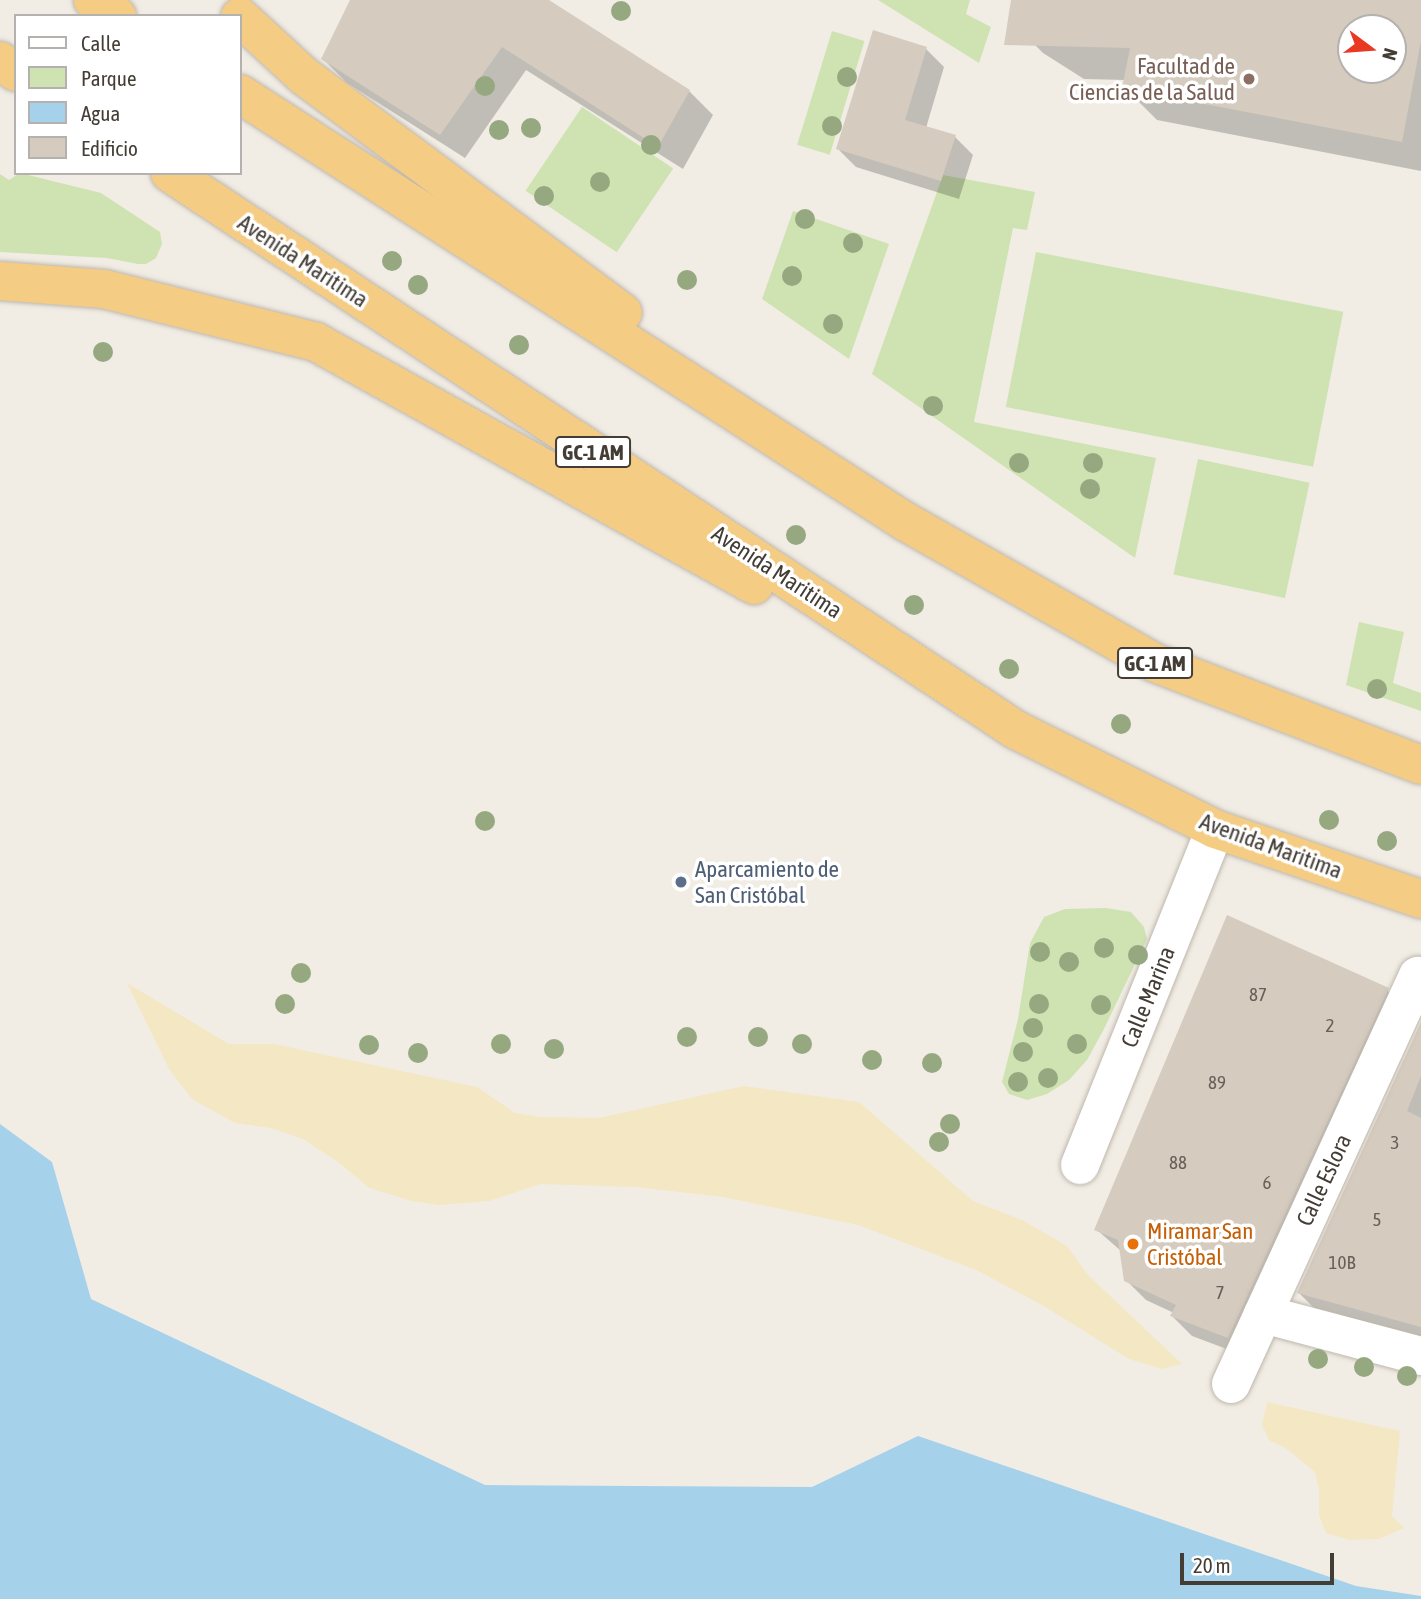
<!DOCTYPE html>
<meta charset="utf-8">
<style>
body{margin:0}
#map{position:relative;width:1421px;height:1599px;overflow:hidden;background:#f1ede5;font-family:"Asap Condensed",sans-serif}
div>[style]{position:absolute}
.green>*{inset:0;background:#cee3b1;transform-origin:0 0}
.sand>*{inset:0;background:#f4e7c3}
.water>*{inset:0;background:#a5d1ea}
.shadow>*{inset:0;background:#0003}
.building>*{inset:0;background:#d5cbbf}
.roads{filter:drop-shadow(0 0 2px #bfb7ac) drop-shadow(0 0 2px #bfb7ac)}
.minor>*{height:38px;margin:-19px;padding:0 19px;transform-origin:19px;border-radius:19px;background:#fff}
.trunk>*{height:38px;margin:-19px;padding:0 19px;transform-origin:19px;border-radius:19px;background:#f5cc84}
.trees>*{width:20px;height:20px;margin:-10px;border-radius:50%;background:#95a880}
.dots>*{width:19px;height:19px;translate:-50% -50%;box-sizing:border-box;border:4px solid #fff;border-radius:50%}
span{translate:-50% -50%;white-space:nowrap;text-align:center;line-height:1.15;-webkit-text-stroke:7px #fff;paint-order:stroke}
.number-label{font-size:19px;color:#686058}
.number-label span{-webkit-text-stroke-width:0}
.shield-label span{padding:2px 5px;background:#fff;border:2px solid;border-radius:5px;-webkit-text-stroke-width:0}
.shield-label{font-size:21px;color:#433d35;font-weight:700}
.education-label{font-size:23px;color:#785e54}
.right{translate:-100% -50%;text-align:right}
.street-label{font-size:23px;color:#433d35}
.service-label{font-size:23px;color:#4e5e75}
.left{translate:0 -50%;text-align:left}
.food-label{font-size:23px;color:#c56008}
.legend{position:absolute;left:14px;top:14px;width:228px;height:161px;box-sizing:border-box;background:#fff;border:2px solid #b4b1ae;margin:0;padding:9px 12px;list-style:none;font-size:21px;color:#433d35}
.legend li{display:flex;align-items:center;gap:14px;height:35px}
.legend b{width:35px;border:2px solid #b4b1ae}
.north{position:absolute;left:1337px;top:14px;width:70px;height:70px;box-sizing:border-box;background:#fff;border:2px solid #b4b1ae;border-radius:50%;rotate:106deg;font-size:19px;font-weight:700;line-height:28px;text-align:center;color:#433d35}
.north::after{content:'';display:block;margin:auto;width:24px;height:32px;background:#ea3923;clip-path:polygon(50% 0,100% 100%,50% 72%,0 100%)}
.scale{position:absolute;left:1180px;top:1553px;width:154px;height:32px;box-sizing:border-box;border:4px solid #433d35;border-top:0;padding-left:9px;font-size:21px;line-height:24px;white-space:nowrap;color:#433d35;-webkit-text-stroke:5px #fff;paint-order:stroke}
</style>
<div id="map">
<div class="green">
<div style="clip-path:polygon(878px 0,970px 0,966px 14px,991px 27px,979px 63px)"></div>
<div style="left:832px;top:31px;width:34px;height:119px;rotate:17deg"></div>
<div style="left:582px;top:107px;width:110px;height:101px;rotate:34deg"></div>
<div style="clip-path:polygon(20px 173px,101px 193px,160px 232px,162px 244px,156px 258px,146px 264px,138px 264px,107px 258px,0 252px,0 174px,9px 180px)"></div>
<div style="clip-path:polygon(943px 175px,1035px 192px,1027px 230px,1013px 228px,974px 422px,1156px 458px,1135px 558px,872px 374px)"></div>
<div style="clip-path:polygon(793px 211px,889px 244px,849px 359px,762px 299px)"></div>
<div style="left:1036px;top:252px;width:313px;height:158px;rotate:11deg"></div>
<div style="left:1198px;top:459px;width:114px;height:118px;rotate:12deg"></div>
<div style="clip-path:polygon(1359px 622px,1404px 632px,1393px 683px,1421px 693px,1421px 711px,1346px 685px)"></div>
<div style="clip-path:polygon(1106px 908px,1131px 912px,1144px 927px,1147px 939px,1104px 1029px,1087px 1060px,1069px 1080px,1047px 1094px,1027px 1100px,1009px 1094px,1002px 1082px,1018px 1019px,1030px 943px,1044px 917px,1065px 909px)"></div>
</div>
<div class="sand">
<div style="clip-path:polygon(127px 983px,229px 1044px,274px 1044px,477px 1087px,515px 1113px,540px 1117px,599px 1118px,744px 1086px,859px 1102px,973px 1201px,1022px 1220px,1067px 1246px,1088px 1275px,1182px 1364px,1162px 1369px,1129px 1359px,1042px 1305px,976px 1270px,858px 1225px,723px 1197px,636px 1187px,540px 1184px,489px 1201px,439px 1205px,412px 1201px,369px 1188px,341px 1164px,303px 1139px,271px 1128px,235px 1123px,192px 1099px,169px 1069px)"></div>
<div style="clip-path:polygon(1267px 1402px,1400px 1431px,1392px 1516px,1404px 1528px,1379px 1539px,1350px 1540px,1326px 1533px,1319px 1515px,1319px 1490px,1315px 1472px,1287px 1449px,1269px 1440px,1262px 1425px)"></div>
</div>
<div class="water">
<div style="clip-path:polygon(0 1124px,52px 1162px,91px 1299px,485px 1485px,812px 1487px,918px 1436px,1356px 1586px,1421px 1596px,1421px 1599px,0 1599px)"></div>
</div>
<div class="shadow">
<div style="clip-path:polygon(352px 0,546px 0,689px 91px,713px 115px,683px 169px,526px 70px,465px 158px,347px 83px,323px 59px)"></div>
<div style="clip-path:polygon(evenodd,1013px 0,1421px 0,1421px 171px,1157px 120px,1124px 87px,1125px 80px,1084px 79px,1043px 53px,1010px 20px,1013px 0,1351px 28px,1393px 28px,1393px 70px,1351px 70px,1351px 28px)"></div>
<div style="clip-path:polygon(926px 49px,944px 67px,926px 128px,955px 137px,973px 155px,959px 199px,856px 167px,838px 149px)"></div>
<div style="clip-path:polygon(1384px 987px,1404px 1008px,1248px 1357px,1192px 1336px,1172px 1316px,1174px 1313px,1146px 1300px,1126px 1280px,1121px 1251px,1096px 1229px)"></div>
<div style="clip-path:polygon(1421px 1026px,1421px 1339px,1317px 1311px,1299px 1293px)"></div>
</div>
<div class="building">
<div style="clip-path:polygon(350px 0,549px 0,690px 90px,658px 147px,502px 47px,440px 135px,321px 59px)"></div>
<div style="clip-path:polygon(evenodd,1011px 0,1421px 0,1421px 41px,1402px 142px,1122px 88px,1130px 48px,1004px 45px,1011px 0,1351px 28px,1393px 28px,1393px 70px,1351px 70px,1351px 28px)"></div>
<div style="clip-path:polygon(873px 30px,927px 47px,905px 120px,956px 135px,941px 181px,836px 149px)"></div>
<div style="clip-path:polygon(1227px 915px,1389px 988px,1228px 1338px,1170px 1316px,1176px 1305px,1124px 1281px,1118px 1240px,1094px 1230px)"></div>
<div style="clip-path:polygon(1421px 1022px,1421px 1076px,1407px 1111px,1421px 1118px,1421px 1327px,1297px 1293px)"></div>
</div>
<div class="roads">
<div class="minor">
<div style="left:1080px;top:1165px;width:362px;rotate:-68.1deg"></div>
<div style="left:1263px;top:1314px;width:163px;rotate:14.9deg"></div>
<div style="left:1231px;top:1384px;width:449px;rotate:-65.4deg"></div>
</div>
<div class="trunk">
<div style="left:93px;top:0;width:29px;rotate:34deg"></div>
<div style="left:240px;top:17px;width:87px;rotate:42.7deg"></div>
<div style="left:304px;top:76px;width:397px;rotate:36.6deg"></div>
<div style="left:0;top:61px;width:19px;rotate:35deg"></div>
<div style="left:240px;top:94px;width:792px;rotate:32.73deg"></div>
<div style="left:906px;top:522px;width:284px;rotate:29.5deg"></div>
<div style="left:1153px;top:662px;width:287px;rotate:21deg"></div>
<div style="left:170px;top:173px;width:1013px;rotate:33.36deg"></div>
<div style="left:1016px;top:730px;width:222px;rotate:26.4deg"></div>
<div style="left:1215px;top:829px;width:218px;rotate:18.8deg"></div>
<div style="left:0;top:281px;width:104px;rotate:4.4deg"></div>
<div style="left:104px;top:289px;width:219px;rotate:14deg"></div>
<div style="left:316px;top:342px;width:501px;rotate:29.02deg"></div>
</div>
</div>
<div class="trees">
<div style="left:621px;top:11px"></div>
<div style="left:847px;top:77px"></div>
<div style="left:485px;top:86px"></div>
<div style="left:832px;top:126px"></div>
<div style="left:531px;top:128px"></div>
<div style="left:499px;top:130px"></div>
<div style="left:651px;top:145px"></div>
<div style="left:600px;top:182px"></div>
<div style="left:544px;top:196px"></div>
<div style="left:805px;top:219px"></div>
<div style="left:853px;top:243px"></div>
<div style="left:392px;top:261px"></div>
<div style="left:792px;top:276px"></div>
<div style="left:687px;top:280px"></div>
<div style="left:418px;top:285px"></div>
<div style="left:833px;top:324px"></div>
<div style="left:519px;top:345px"></div>
<div style="left:103px;top:352px"></div>
<div style="left:933px;top:406px"></div>
<div style="left:1019px;top:463px"></div>
<div style="left:1093px;top:463px"></div>
<div style="left:1090px;top:489px"></div>
<div style="left:796px;top:535px"></div>
<div style="left:914px;top:605px"></div>
<div style="left:1009px;top:669px"></div>
<div style="left:1377px;top:689px"></div>
<div style="left:1121px;top:724px"></div>
<div style="left:1329px;top:820px"></div>
<div style="left:485px;top:821px"></div>
<div style="left:1387px;top:841px"></div>
<div style="left:1104px;top:948px"></div>
<div style="left:1040px;top:952px"></div>
<div style="left:1138px;top:955px"></div>
<div style="left:1069px;top:962px"></div>
<div style="left:301px;top:973px"></div>
<div style="left:285px;top:1004px"></div>
<div style="left:1039px;top:1004px"></div>
<div style="left:1101px;top:1005px"></div>
<div style="left:1033px;top:1028px"></div>
<div style="left:687px;top:1037px"></div>
<div style="left:758px;top:1037px"></div>
<div style="left:501px;top:1044px"></div>
<div style="left:802px;top:1044px"></div>
<div style="left:1077px;top:1044px"></div>
<div style="left:369px;top:1045px"></div>
<div style="left:554px;top:1049px"></div>
<div style="left:1023px;top:1052px"></div>
<div style="left:418px;top:1053px"></div>
<div style="left:872px;top:1060px"></div>
<div style="left:932px;top:1063px"></div>
<div style="left:1048px;top:1078px"></div>
<div style="left:1018px;top:1082px"></div>
<div style="left:950px;top:1124px"></div>
<div style="left:939px;top:1142px"></div>
<div style="left:1318px;top:1359px"></div>
<div style="left:1364px;top:1367px"></div>
<div style="left:1407px;top:1376px"></div>
</div>
<div class="dots">
<div style="left:1249px;top:79px;background:#8d6e63"></div>
<div style="left:681px;top:882px;background:#5c6f8a"></div>
<div style="left:1133px;top:1244px;background:#e8710a"></div>
</div>
<div class="number-label">
<span style="left:1258px;top:995px">87</span>
<span style="left:1330px;top:1026px">2</span>
<span style="left:1217px;top:1083px">89</span>
<span style="left:1395px;top:1143px">3</span>
<span style="left:1178px;top:1163px">88</span>
<span style="left:1267px;top:1183px">6</span>
<span style="left:1377px;top:1220px">5</span>
<span style="left:1342px;top:1263px">10B</span>
<span style="left:1220px;top:1293px">7</span>
</div>
<div class="shield-label">
<span style="left:593px;top:452px">GC-1 AM</span>
<span style="left:1155px;top:663px">GC-1 AM</span>
</div>
<div class="education-label">
<span class="right" style="left:1235px;top:79px">Facultad de<br>Ciencias de la Salud</span>
</div>
<div class="street-label">
<span style="left:303px;top:261px;rotate:33deg">Avenida Maritima</span>
<span style="left:777px;top:572px;rotate:33deg">Avenida Maritima</span>
<span style="left:1271px;top:846px;rotate:20deg">Avenida Maritima</span>
<span style="left:1148px;top:997px;rotate:-68deg">Calle Marina</span>
<span style="left:1324px;top:1180px;rotate:-65deg">Calle Eslora</span>
</div>
<div class="service-label">
<span class="left" style="left:695px;top:882px">Aparcamiento de<br>San Cristóbal</span>
</div>
<div class="food-label">
<span class="left" style="left:1147px;top:1244px">Miramar San<br>Cristóbal</span>
</div>
<ul class="legend">
<li><b style="height:9px;background:#fff"></b>Calle</li>
<li><b style="height:19px;background:#cee3b1"></b>Parque</li>
<li><b style="height:19px;background:#a5d1ea"></b>Agua</li>
<li><b style="height:19px;background:#d5cbbf"></b>Edificio</li>
</ul>
<div class="north">N</div>
<div class="scale">20 m</div>
</div>
